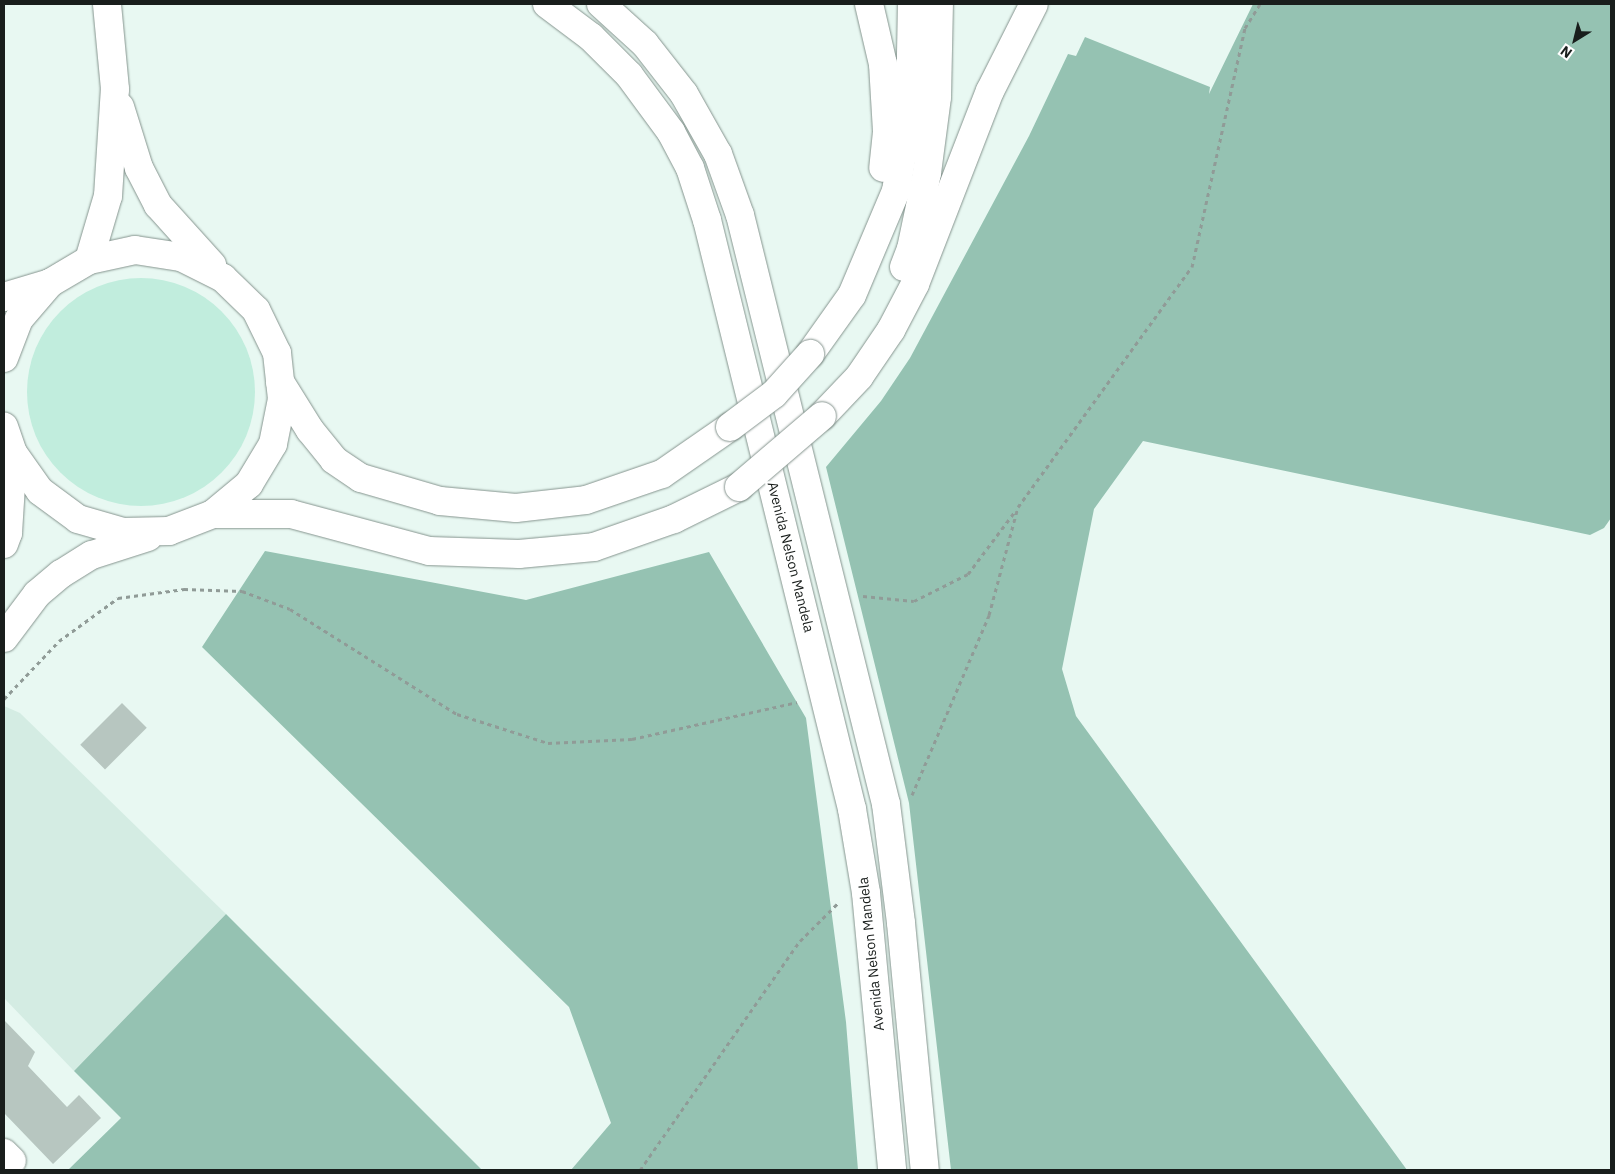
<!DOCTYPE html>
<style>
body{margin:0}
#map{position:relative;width:1615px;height:1174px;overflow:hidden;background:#e8f8f2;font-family:"IBM Plex Sans",sans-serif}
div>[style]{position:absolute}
.built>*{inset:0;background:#d4ece3}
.green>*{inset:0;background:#c1eddd}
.round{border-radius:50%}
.forest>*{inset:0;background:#95c2b2}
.building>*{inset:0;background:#b7c6c0;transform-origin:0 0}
.path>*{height:3px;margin-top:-1.5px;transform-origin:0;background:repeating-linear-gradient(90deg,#909b97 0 4px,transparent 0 8px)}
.roads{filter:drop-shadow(0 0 1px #85948e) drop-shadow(0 0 1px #85948e)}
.minor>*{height:28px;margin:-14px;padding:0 14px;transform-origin:14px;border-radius:14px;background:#fff}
.major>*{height:28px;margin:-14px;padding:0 14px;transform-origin:14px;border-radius:14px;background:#fff}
.highway>*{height:28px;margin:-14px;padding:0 14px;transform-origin:14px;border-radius:14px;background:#fff}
.bridges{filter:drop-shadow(0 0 1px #85948e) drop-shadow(0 0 1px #85948e)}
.highway-bridge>*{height:28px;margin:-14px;padding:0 14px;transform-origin:14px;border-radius:14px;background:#fff}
span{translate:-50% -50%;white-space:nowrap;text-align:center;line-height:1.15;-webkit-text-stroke:4.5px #fff;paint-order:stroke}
.street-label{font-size:14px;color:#191e1c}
.frame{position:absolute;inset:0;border:5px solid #191e1c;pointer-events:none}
.north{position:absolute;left:1550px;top:15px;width:50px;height:50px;-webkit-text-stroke:4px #fff;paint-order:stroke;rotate:216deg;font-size:14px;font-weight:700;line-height:20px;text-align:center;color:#191e1c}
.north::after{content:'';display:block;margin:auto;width:18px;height:22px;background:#191e1c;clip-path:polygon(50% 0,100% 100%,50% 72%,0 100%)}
</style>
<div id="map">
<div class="built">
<div style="clip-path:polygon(4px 706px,20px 713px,226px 914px,74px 1071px,4px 998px)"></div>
</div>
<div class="green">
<div class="round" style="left:27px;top:278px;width:228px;height:228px"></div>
</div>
<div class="forest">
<div style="clip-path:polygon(1253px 4px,1611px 4px,1611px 518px,1604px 528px,1590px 535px,1143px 441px,1094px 509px,1062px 669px,1076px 716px,1407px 1170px,951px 1170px,909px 803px,826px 467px,881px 401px,910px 358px,1029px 136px,1068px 54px,1076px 56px,1085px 37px,1210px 87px,1209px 94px)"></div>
<div style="clip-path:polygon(265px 551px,526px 600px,709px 552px,806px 718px,846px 1022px,858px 1170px,571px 1170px,611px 1123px,569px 1007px,202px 647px)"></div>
<div style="clip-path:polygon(226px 914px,482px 1170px,68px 1170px,121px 1118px,74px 1071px)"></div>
</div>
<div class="building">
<div style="left:122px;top:703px;width:35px;height:59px;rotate:45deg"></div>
<div style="clip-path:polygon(4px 1020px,35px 1052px,28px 1066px,67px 1107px,79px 1095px,101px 1118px,53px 1164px,4px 1113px)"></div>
</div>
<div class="path">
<div style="left:863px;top:596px;width:51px;rotate:5.6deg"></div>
<div style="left:914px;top:601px;width:60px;rotate:-26.6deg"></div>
<div style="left:968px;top:574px;width:80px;rotate:-53.1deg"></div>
<div style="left:4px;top:699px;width:80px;rotate:-46.5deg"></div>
<div style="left:59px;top:641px;width:73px;rotate:-36.1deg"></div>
<div style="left:118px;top:598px;width:67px;rotate:-7.8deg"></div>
<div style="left:184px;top:589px;width:58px;rotate:2deg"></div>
<div style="left:242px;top:591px;width:51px;rotate:20.6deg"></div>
<div style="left:290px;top:609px;width:197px;rotate:32.2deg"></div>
<div style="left:457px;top:714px;width:96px;rotate:17.7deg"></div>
<div style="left:548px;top:743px;width:84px;rotate:-2.7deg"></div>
<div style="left:632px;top:739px;width:169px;rotate:-12.6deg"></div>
<div style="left:912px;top:795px;width:196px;rotate:-66.8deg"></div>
<div style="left:989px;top:615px;width:112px;rotate:-75deg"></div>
<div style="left:1018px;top:507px;width:296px;rotate:-54.1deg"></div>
<div style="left:1192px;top:267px;width:245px;rotate:-77.5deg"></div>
<div style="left:1245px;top:28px;width:28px;rotate:-58deg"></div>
<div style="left:640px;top:1170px;width:279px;rotate:-55.1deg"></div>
<div style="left:800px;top:941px;width:55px;rotate:-45deg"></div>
</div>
<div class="roads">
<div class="minor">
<div style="left:4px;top:1153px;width:11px;rotate:45deg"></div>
</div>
<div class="major">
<div style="left:547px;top:4px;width:55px;rotate:36.9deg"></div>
<div style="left:591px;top:37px;width:54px;rotate:45deg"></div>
<div style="left:629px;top:75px;width:71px;rotate:53.6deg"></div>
<div style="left:671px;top:132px;width:41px;rotate:62.2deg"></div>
<div style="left:690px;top:168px;width:55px;rotate:71.9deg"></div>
<div style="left:707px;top:220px;width:607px;rotate:76.17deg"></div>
<div style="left:852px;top:809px;width:85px;rotate:80.5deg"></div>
<div style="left:866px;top:893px;width:278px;rotate:84.6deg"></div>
<div style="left:601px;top:4px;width:59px;rotate:42.3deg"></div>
<div style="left:645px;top:44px;width:63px;rotate:52deg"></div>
<div style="left:684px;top:94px;width:69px;rotate:60.5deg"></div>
<div style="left:718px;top:154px;width:65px;rotate:70.2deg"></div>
<div style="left:740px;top:215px;width:607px;rotate:76.08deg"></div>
<div style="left:886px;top:804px;width:120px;rotate:82.8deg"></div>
<div style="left:901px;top:923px;width:248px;rotate:84.5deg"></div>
<div style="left:120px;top:107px;width:64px;rotate:72.7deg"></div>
<div style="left:139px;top:168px;width:42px;rotate:62.8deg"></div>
<div style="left:158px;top:205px;width:81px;rotate:48deg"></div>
<div style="left:89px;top:260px;width:67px;rotate:-73.5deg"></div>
<div style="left:108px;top:196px;width:107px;rotate:-86.3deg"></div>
<div style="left:115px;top:89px;width:85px;rotate:-95.4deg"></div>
<div style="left:4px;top:297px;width:48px;rotate:-16.9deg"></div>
<div style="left:4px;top:358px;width:42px;rotate:-69deg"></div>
<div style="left:19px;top:319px;width:48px;rotate:-49.3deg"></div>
<div style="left:50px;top:283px;width:45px;rotate:-30.5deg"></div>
<div style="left:89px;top:260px;width:47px;rotate:-12.3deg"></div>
<div style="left:135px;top:250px;width:47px;rotate:8.7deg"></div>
<div style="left:181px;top:257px;width:47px;rotate:26.6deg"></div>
<div style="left:223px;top:278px;width:46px;rotate:44.1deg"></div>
<div style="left:256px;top:310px;width:48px;rotate:64deg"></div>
<div style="left:277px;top:353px;width:46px;rotate:83.8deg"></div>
<div style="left:282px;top:399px;width:46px;rotate:101.3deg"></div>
<div style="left:273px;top:444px;width:47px;rotate:121deg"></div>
<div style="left:249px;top:484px;width:47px;rotate:140.2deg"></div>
<div style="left:213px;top:514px;width:47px;rotate:158.9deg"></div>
<div style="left:169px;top:531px;width:46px;rotate:178.8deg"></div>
<div style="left:123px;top:532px;width:47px;rotate:-163.9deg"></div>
<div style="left:78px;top:519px;width:47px;rotate:-143.6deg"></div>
<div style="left:40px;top:491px;width:47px;rotate:-125.4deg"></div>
<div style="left:13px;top:453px;width:28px;rotate:-109deg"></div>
<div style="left:4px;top:544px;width:12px;rotate:-70deg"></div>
<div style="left:8px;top:533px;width:80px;rotate:-86.4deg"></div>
<div style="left:4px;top:638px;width:55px;rotate:-53.1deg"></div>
<div style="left:37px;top:594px;width:31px;rotate:-40deg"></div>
<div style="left:61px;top:574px;width:36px;rotate:-32deg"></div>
<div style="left:92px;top:555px;width:59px;rotate:-17.8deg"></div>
</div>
<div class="highway">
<div style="left:869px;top:4px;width:62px;rotate:76.9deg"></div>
<div style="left:883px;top:64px;width:68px;rotate:86.6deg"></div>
<div style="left:887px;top:132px;width:36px;rotate:96deg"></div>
<div style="left:904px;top:267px;width:19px;rotate:-69deg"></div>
<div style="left:911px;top:249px;width:78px;rotate:-78.1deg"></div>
<div style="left:927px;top:173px;width:77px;rotate:-82.5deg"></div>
<div style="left:937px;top:97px;width:93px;rotate:-88.8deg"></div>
<div style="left:810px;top:354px;width:72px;rotate:-54.6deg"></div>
<div style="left:852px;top:295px;width:113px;rotate:-67.1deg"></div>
<div style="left:896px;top:191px;width:86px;rotate:-80.6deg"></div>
<div style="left:910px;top:106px;width:102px;rotate:-88.9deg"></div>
<div style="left:280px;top:382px;width:57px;rotate:58deg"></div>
<div style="left:310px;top:430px;width:38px;rotate:51deg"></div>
<div style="left:334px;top:460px;width:32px;rotate:34deg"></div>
<div style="left:361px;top:478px;width:82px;rotate:16.2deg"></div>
<div style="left:440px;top:501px;width:76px;rotate:5.3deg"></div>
<div style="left:516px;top:508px;width:70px;rotate:-6.5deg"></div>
<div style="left:586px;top:500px;width:80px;rotate:-18.9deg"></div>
<div style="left:662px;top:474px;width:83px;rotate:-34.7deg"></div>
<div style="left:822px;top:416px;width:54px;rotate:-46.5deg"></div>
<div style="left:859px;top:377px;width:57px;rotate:-55.8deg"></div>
<div style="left:891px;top:330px;width:52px;rotate:-62.4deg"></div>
<div style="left:915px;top:284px;width:207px;rotate:-68.8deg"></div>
<div style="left:990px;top:91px;width:97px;rotate:-63.2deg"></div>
<div style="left:213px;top:514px;width:78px"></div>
<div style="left:291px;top:514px;width:143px;rotate:15deg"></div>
<div style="left:429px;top:551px;width:90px;rotate:1.9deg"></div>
<div style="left:519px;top:554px;width:75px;rotate:-5.3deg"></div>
<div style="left:594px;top:547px;width:85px;rotate:-19.3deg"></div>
<div style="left:674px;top:519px;width:72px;rotate:-26.2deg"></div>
</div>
</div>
<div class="bridges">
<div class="highway-bridge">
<div style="left:730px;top:427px;width:55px;rotate:-36.9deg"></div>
<div style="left:774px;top:394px;width:54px;rotate:-48deg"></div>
<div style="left:739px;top:487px;width:109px;rotate:-40.5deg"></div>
</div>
</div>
<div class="street-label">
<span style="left:791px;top:557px;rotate:76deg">Avenida Nelson Mandela</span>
<span style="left:871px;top:954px;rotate:-96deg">Avenida Nelson Mandela</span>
</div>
<div class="frame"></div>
<div class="north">N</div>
</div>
